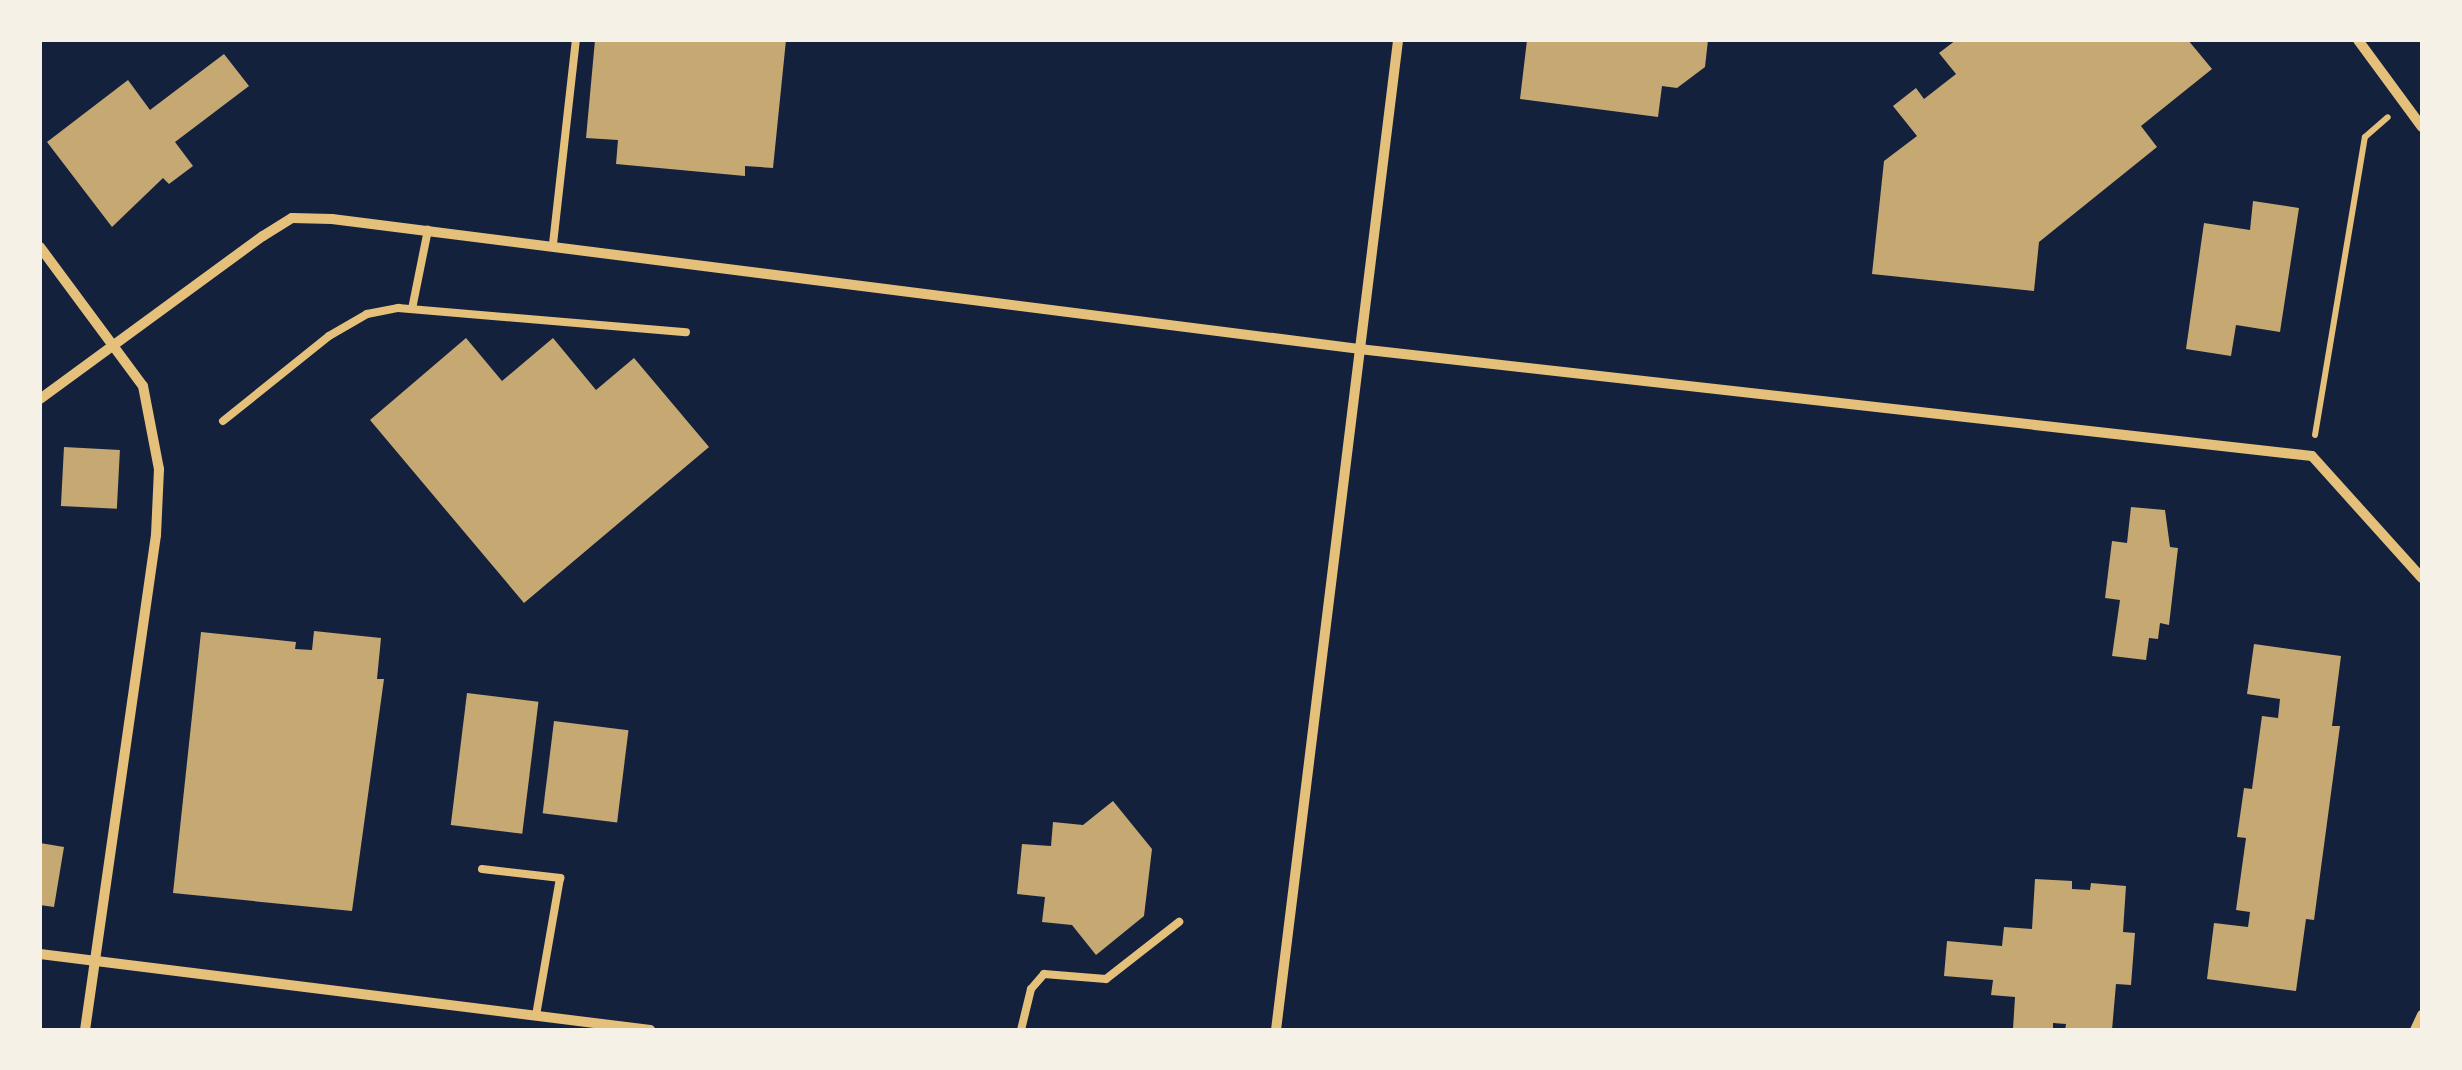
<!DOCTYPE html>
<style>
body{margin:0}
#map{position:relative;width:2462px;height:1070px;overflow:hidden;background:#14213d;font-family:Helvetica,sans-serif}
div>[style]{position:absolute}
.building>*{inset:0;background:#c6a872;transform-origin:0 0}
.path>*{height:6px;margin:-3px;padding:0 3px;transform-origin:3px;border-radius:3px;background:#e5c07b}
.service>*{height:8px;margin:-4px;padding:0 4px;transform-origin:4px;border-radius:4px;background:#e5c07b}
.minor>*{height:10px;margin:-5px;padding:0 5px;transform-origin:5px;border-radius:5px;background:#e5c07b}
span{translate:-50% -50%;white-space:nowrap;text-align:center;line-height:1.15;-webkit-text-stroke:8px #f6f1e7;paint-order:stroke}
.frame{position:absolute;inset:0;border:42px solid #f6f1e7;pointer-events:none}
</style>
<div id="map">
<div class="building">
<div style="clip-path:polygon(595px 40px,786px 40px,773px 168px,745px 166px,745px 176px,616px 164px,618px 140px,586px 138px)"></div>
<div style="clip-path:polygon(1527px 40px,1708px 40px,1705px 67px,1677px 88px,1662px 86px,1658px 117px,1520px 99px)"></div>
<div style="clip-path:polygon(1956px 40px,2188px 40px,2212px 69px,2141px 126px,2157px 147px,2039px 242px,2034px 291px,1872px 274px,1884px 161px,1917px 136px,1893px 106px,1916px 88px,1924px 99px,1956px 74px,1939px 53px)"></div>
<div style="clip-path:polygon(224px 54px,249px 86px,175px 142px,193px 166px,169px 184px,163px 178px,112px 227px,47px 142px,128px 80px,150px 110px)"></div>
<div style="clip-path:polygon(2253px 201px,2299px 208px,2280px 332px,2236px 325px,2231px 356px,2186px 349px,2204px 223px,2250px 230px)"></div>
<div style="clip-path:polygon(466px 338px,502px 381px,553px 338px,596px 390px,634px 358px,709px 447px,524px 603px,370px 420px)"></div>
<div style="left:64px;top:447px;width:56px;height:59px;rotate:3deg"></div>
<div style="clip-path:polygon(2131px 507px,2165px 510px,2170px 547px,2178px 548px,2169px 625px,2160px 623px,2158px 639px,2149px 638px,2146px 660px,2112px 656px,2120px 600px,2105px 598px,2112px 541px,2127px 543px)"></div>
<div style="clip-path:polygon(314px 631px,381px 638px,377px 679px,384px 679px,352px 911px,173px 893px,201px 632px,296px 642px,295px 649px,312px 650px)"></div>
<div style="clip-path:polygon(2254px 644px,2341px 656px,2332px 726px,2340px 726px,2314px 920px,2306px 919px,2296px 991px,2207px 979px,2214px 923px,2248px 927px,2250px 912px,2236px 910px,2246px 838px,2237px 837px,2244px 788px,2252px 789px,2262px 716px,2278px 718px,2280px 699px,2247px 694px)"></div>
<div style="left:467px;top:693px;width:72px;height:133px;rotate:7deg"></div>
<div style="left:554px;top:721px;width:75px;height:93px;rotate:7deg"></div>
<div style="clip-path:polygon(1113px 801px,1152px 849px,1144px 916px,1096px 955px,1072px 925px,1042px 922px,1045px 897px,1017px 894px,1022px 844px,1051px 846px,1053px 822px,1083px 825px)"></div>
<div style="clip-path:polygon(40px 843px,64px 847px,54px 907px,40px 905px)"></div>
<div style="clip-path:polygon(2035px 879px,2072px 881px,2072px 889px,2090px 890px,2091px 883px,2126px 886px,2123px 932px,2135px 933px,2131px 985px,2116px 984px,2112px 1030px,2065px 1030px,2066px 1024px,2053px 1023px,2053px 1030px,2013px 1029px,2015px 997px,1991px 995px,1993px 980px,1944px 976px,1947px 941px,2002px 946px,2004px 927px,2032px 929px)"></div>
</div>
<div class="path">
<div style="left:2315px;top:435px;width:302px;rotate:-80.5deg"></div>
<div style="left:2365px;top:137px;width:30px;rotate:-41deg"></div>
</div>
<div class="service">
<div style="left:553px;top:244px;width:205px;rotate:-83.6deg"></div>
<div style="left:412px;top:309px;width:81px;rotate:-78.6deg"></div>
<div style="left:223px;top:421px;width:136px;rotate:-38.7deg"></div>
<div style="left:329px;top:336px;width:44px;rotate:-30.1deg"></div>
<div style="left:367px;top:314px;width:32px;rotate:-11deg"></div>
<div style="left:398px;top:308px;width:289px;rotate:4.8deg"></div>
<div style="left:482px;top:869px;width:79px;rotate:6.6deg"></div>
<div style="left:560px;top:878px;width:140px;rotate:99.9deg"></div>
<div style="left:1021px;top:1030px;width:42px;rotate:-76.3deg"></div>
<div style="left:1031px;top:989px;width:20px;rotate:-49deg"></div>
<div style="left:1044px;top:974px;width:62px;rotate:4.6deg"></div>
<div style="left:1106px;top:979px;width:93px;rotate:-38deg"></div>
</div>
<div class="minor">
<div style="left:2358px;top:40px;width:108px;rotate:53.7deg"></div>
<div style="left:40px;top:247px;width:173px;rotate:53.5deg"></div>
<div style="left:143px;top:386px;width:85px;rotate:79.1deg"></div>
<div style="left:159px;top:469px;width:66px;rotate:92.6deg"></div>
<div style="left:156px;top:535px;width:500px;rotate:98.16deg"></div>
<div style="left:40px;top:399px;width:276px;rotate:-36.2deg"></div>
<div style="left:263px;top:236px;width:34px;rotate:-32deg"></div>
<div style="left:292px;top:218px;width:40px;rotate:1.4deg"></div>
<div style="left:332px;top:219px;width:1035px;rotate:7.21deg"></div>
<div style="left:1359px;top:349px;width:959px;rotate:6.41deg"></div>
<div style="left:2312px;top:456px;width:164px;rotate:48deg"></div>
<div style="left:40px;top:954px;width:615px;rotate:7.1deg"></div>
<div style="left:1276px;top:1030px;width:997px;rotate:-82.97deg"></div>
<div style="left:2415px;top:1030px;width:17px;rotate:-65deg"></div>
</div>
<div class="frame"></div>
</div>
